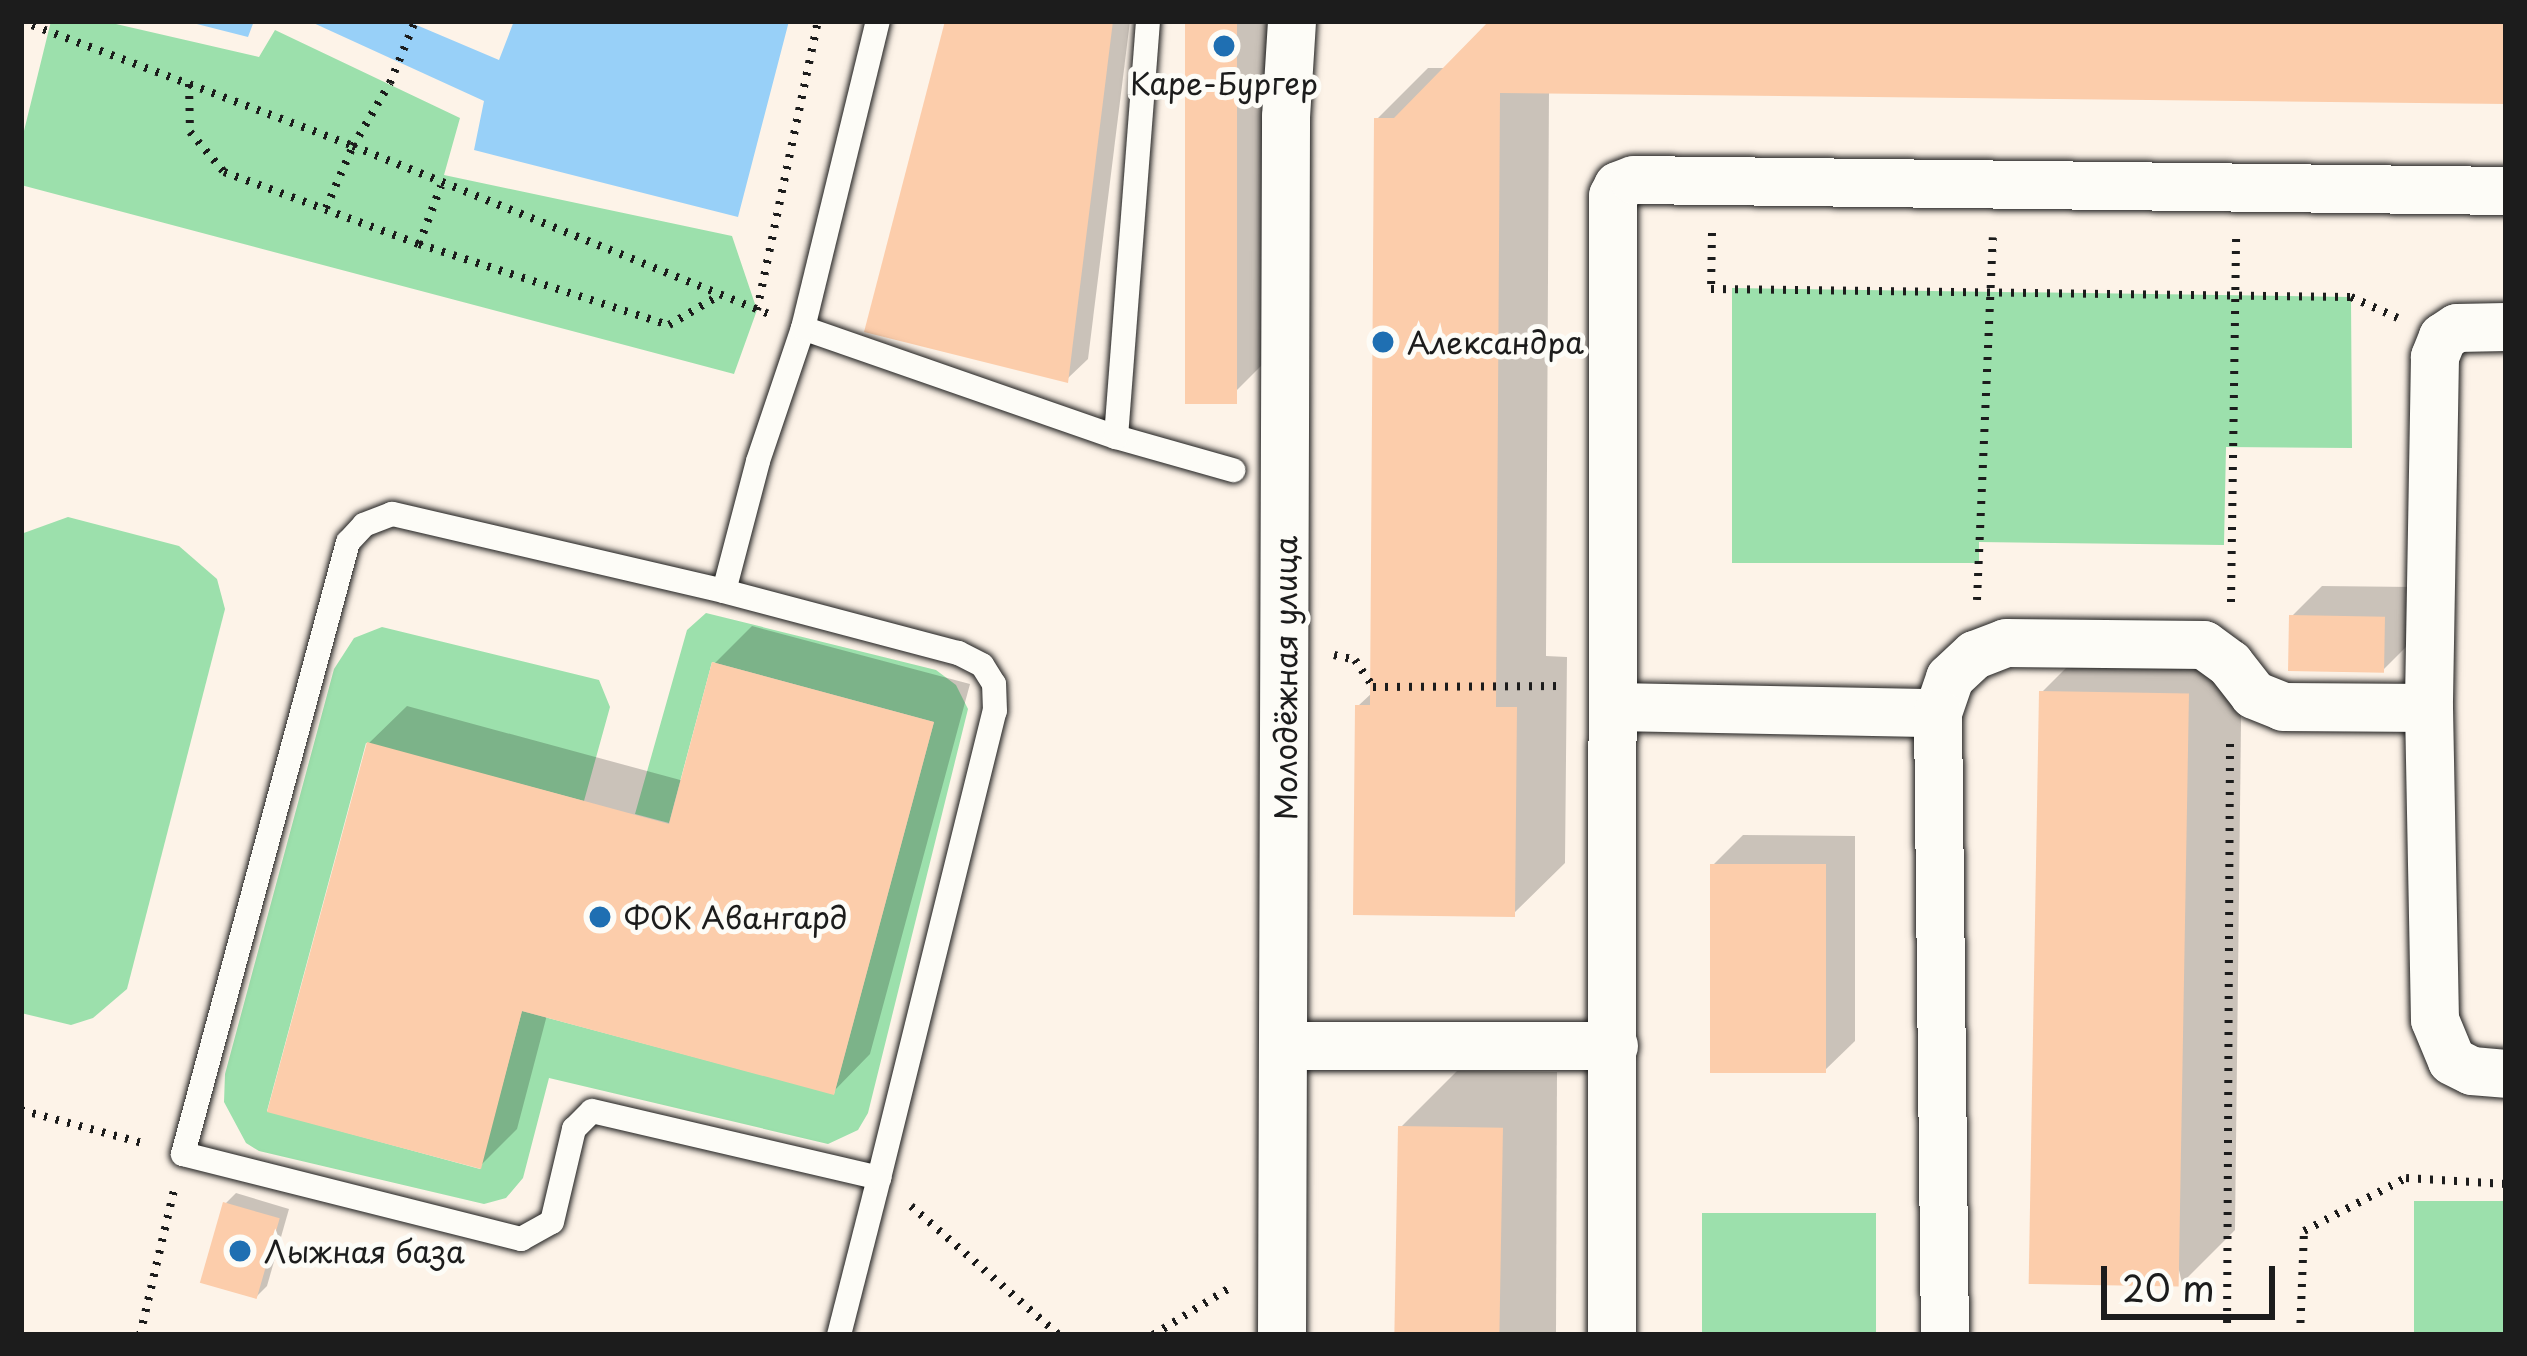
<!DOCTYPE html>
<meta charset="utf-8">
<style>
body{margin:0}
#map{position:relative;width:2527px;height:1356px;overflow:hidden;background:#fdf3e8;font-family:"Playpen Sans",sans-serif}
div>[style]{position:absolute}
.green>*{inset:0;background:#9ce0ac;transform-origin:0 0}
.water>*{inset:0;background:#98d0f8}
.shadow>*{inset:0;background:#0003}
.building>*{inset:0;background:#fccdab;transform-origin:0 0}
.path>*{height:8px;margin-top:-4px;transform-origin:0;background:repeating-linear-gradient(90deg,#1c1c1c 0 3px,transparent 0 12px)}
.roads{filter:drop-shadow(0 0 3px #1c1c1c) drop-shadow(0 0 3px #1c1c1c)}
.service>*{height:24px;margin:-12px;padding:0 12px;transform-origin:12px;border-radius:12px;background:#fdfcf7}
.minor>*{height:48px;margin:-24px;padding:0 24px;transform-origin:24px;border-radius:24px;background:#fdfcf7}
.dots>*{width:33px;height:33px;translate:-50% -50%;box-sizing:border-box;border:6px solid #fdfcf7;border-radius:50%}
span{translate:-50% -50%;white-space:nowrap;text-align:center;line-height:1.15;-webkit-text-stroke:10px #fdfcf7;paint-order:stroke}
.poi-label{font-size:30px;color:#1c1c1c}
.left{translate:0 -50%;text-align:left}
.street-label{font-size:30px;color:#1c1c1c}
.frame{position:absolute;inset:0;border:24px solid #1c1c1c;pointer-events:none}
.scale{position:absolute;left:2101px;top:1266px;width:174px;height:54px;box-sizing:border-box;border:6px solid #1c1c1c;border-top:0;padding-left:15px;font-size:36px;line-height:42px;white-space:nowrap;color:#1c1c1c;-webkit-text-stroke:9px #fdfcf7;paint-order:stroke}
</style>
<div id="map">
<div class="green">
<div style="clip-path:polygon(51px 21px,103px 21px,259px 57px,275px 30px,460px 118px,444px 175px,732px 236px,757px 310px,734px 374px,21px 185px,21px 143px)"></div>
<div style="clip-path:polygon(1732px 288px,2351px 297px,2352px 448px,2226px 447px,2224px 545px,1979px 542px,1979px 563px,1732px 563px)"></div>
<div style="clip-path:polygon(68px 517px,179px 546px,217px 579px,225px 609px,127px 989px,93px 1018px,71px 1025px,21px 1013px,21px 534px)"></div>
<div style="clip-path:polygon(706px 613px,936px 670px,956px 685px,968px 709px,868px 1113px,858px 1130px,828px 1144px,549px 1078px,523px 1178px,506px 1198px,484px 1204px,259px 1151px,246px 1143px,224px 1102px,225px 1074px,334px 669px,354px 638px,382px 627px,599px 680px,610px 707px,584px 801px,366px 743px,267px 1111px,480px 1169px,522px 1011px,834px 1094px,934px 722px,712px 662px,669px 823px,635px 814px,687px 630px)"></div>
<div style="left:2414px;top:1201px;width:92px;height:134px"></div>
<div style="left:1876px;top:1213px;width:122px;height:174px;rotate:90deg"></div>
</div>
<div class="water">
<div style="clip-path:polygon(185px 21px,254px 21px,248px 37px)"></div>
<div style="clip-path:polygon(309px 21px,407px 21px,499px 60px,514px 21px,789px 21px,738px 217px,474px 150px,484px 101px)"></div>
</div>
<div class="shadow">
<div style="clip-path:polygon(949px 21px,1130px 21px,1088px 359px,1067px 379px)"></div>
<div style="clip-path:polygon(1188px 21px,1272px 21px,1262px 365px,1224px 403px)"></div>
<div style="clip-path:polygon(1493px 21px,2506px 21px,2506px 101px,1549px 91px,1546px 656px,1567px 657px,1565px 863px,1513px 914px,1358px 706px,1373px 692px,1377px 119px,1428px 68px,1447px 68px)"></div>
<div style="clip-path:polygon(2322px 586px,2414px 587px,2414px 639px,2384px 669px,2292px 616px)"></div>
<div style="clip-path:polygon(752px 626px,970px 684px,870px 1054px,833px 1092px,547px 1015px,517px 1129px,480px 1166px,369px 743px,407px 706px,684px 781px,715px 663px)"></div>
<div style="clip-path:polygon(2096px 638px,2242px 640px,2235px 1230px,2182px 1283px,2042px 692px)"></div>
<div style="clip-path:polygon(1743px 835px,1855px 836px,1855px 1041px,1824px 1071px,1713px 865px)"></div>
<div style="clip-path:polygon(1457px 1071px,1557px 1072px,1556px 1335px,1400px 1335px,1401px 1127px)"></div>
<div style="clip-path:polygon(236px 1193px,289px 1209px,267px 1286px,257px 1296px,226px 1203px)"></div>
</div>
<div class="building">
<div style="clip-path:polygon(945px 21px,1113px 21px,1068px 383px,864px 332px)"></div>
<div style="left:1185px;top:21px;width:52px;height:383px"></div>
<div style="clip-path:polygon(1489px 21px,2506px 21px,2506px 104px,1500px 93px,1496px 707px,1517px 707px,1515px 917px,1353px 915px,1355px 705px,1370px 705px,1374px 118px,1394px 118px)"></div>
<div style="left:2289px;top:615px;width:96px;height:56px;rotate:1deg"></div>
<div style="clip-path:polygon(712px 662px,934px 722px,834px 1095px,522px 1011px,481px 1169px,267px 1112px,367px 742px,669px 824px)"></div>
<div style="left:2039px;top:691px;width:150px;height:593px;rotate:1deg"></div>
<div style="left:1710px;top:864px;width:116px;height:209px"></div>
<div style="left:1398px;top:1126px;width:105px;height:209px;rotate:1deg"></div>
<div style="left:223px;top:1202px;width:59px;height:84px;rotate:16deg"></div>
</div>
<div class="path">
<div style="left:21px;top:21px;width:355px;rotate:20.6deg"></div>
<div style="left:353px;top:146px;width:448px;rotate:22deg"></div>
<div style="left:189px;top:84px;width:48px;rotate:88.8deg"></div>
<div style="left:190px;top:132px;width:52px;rotate:49.6deg"></div>
<div style="left:224px;top:172px;width:208px;rotate:20.3deg"></div>
<div style="left:419px;top:244px;width:263px;rotate:18deg"></div>
<div style="left:669px;top:325px;width:57px;rotate:-30.6deg"></div>
<div style="left:326px;top:208px;width:68px;rotate:-66.5deg"></div>
<div style="left:353px;top:146px;width:73px;rotate:-59.6deg"></div>
<div style="left:390px;top:83px;width:67px;rotate:-68deg"></div>
<div style="left:1712px;top:233px;width:56px;rotate:91deg"></div>
<div style="left:1711px;top:289px;width:640px;rotate:0.72deg"></div>
<div style="left:2351px;top:297px;width:51px;rotate:24.1deg"></div>
<div style="left:419px;top:244px;width:62px;rotate:-69.2deg"></div>
<div style="left:757px;top:310px;width:295px;rotate:-78.1deg"></div>
<div style="left:1977px;top:600px;width:363px;rotate:-87.5deg"></div>
<div style="left:2231px;top:602px;width:363px;rotate:-89.2deg"></div>
<div style="left:1334px;top:655px;width:22px;rotate:13deg"></div>
<div style="left:1355px;top:660px;width:32px;rotate:56deg"></div>
<div style="left:1373px;top:687px;width:188px;rotate:-0.3deg"></div>
<div style="left:21px;top:1110px;width:130px;rotate:15.2deg"></div>
<div style="left:911px;top:1206px;width:196px;rotate:41.1deg"></div>
<div style="left:140px;top:1335px;width:149px;rotate:-76.8deg"></div>
<div style="left:1153px;top:1335px;width:92px;rotate:-31.6deg"></div>
<div style="left:2227px;top:1335px;width:592px;rotate:-89.71deg"></div>
<div style="left:2300px;top:1335px;width:104px;rotate:-87.8deg"></div>
<div style="left:2304px;top:1231px;width:115px;rotate:-27.5deg"></div>
<div style="left:2406px;top:1178px;width:100px;rotate:3.4deg"></div>
</div>
<div class="roads">
<div class="service">
<div style="left:803px;top:328px;width:331px;rotate:19.2deg"></div>
<div style="left:1116px;top:437px;width:122px;rotate:15.8deg"></div>
<div style="left:1116px;top:437px;width:417px;rotate:-85.6deg"></div>
<div style="left:724px;top:591px;width:134px;rotate:-75.3deg"></div>
<div style="left:758px;top:461px;width:140px;rotate:-71.3deg"></div>
<div style="left:803px;top:328px;width:316px;rotate:-76.3deg"></div>
<div style="left:839px;top:1335px;width:162px;rotate:-75.7deg"></div>
<div style="left:879px;top:1178px;width:481px;rotate:-76.1deg"></div>
<div style="left:995px;top:711px;width:27px;rotate:-92deg"></div>
<div style="left:994px;top:684px;width:22px;rotate:-122deg"></div>
<div style="left:982px;top:665px;width:27px;rotate:-153deg"></div>
<div style="left:958px;top:653px;width:242px;rotate:-165.2deg"></div>
<div style="left:724px;top:591px;width:341px;rotate:-166.9deg"></div>
<div style="left:392px;top:514px;width:30px;rotate:159deg"></div>
<div style="left:364px;top:525px;width:23px;rotate:133deg"></div>
<div style="left:348px;top:542px;width:634px;rotate:105.09deg"></div>
<div style="left:183px;top:1154px;width:349px;rotate:14.1deg"></div>
<div style="left:521px;top:1239px;width:35px;rotate:-29deg"></div>
<div style="left:552px;top:1222px;width:96px;rotate:-76.7deg"></div>
<div style="left:574px;top:1129px;width:25px;rotate:-45deg"></div>
<div style="left:592px;top:1111px;width:295px;rotate:13.1deg"></div>
</div>
<div class="minor">
<div style="left:2506px;top:327px;width:49px;rotate:178.8deg"></div>
<div style="left:2457px;top:328px;width:17px;rotate:147deg"></div>
<div style="left:2443px;top:337px;width:22px;rotate:112deg"></div>
<div style="left:2435px;top:357px;width:351px;rotate:91deg"></div>
<div style="left:2429px;top:708px;width:312px;rotate:88.9deg"></div>
<div style="left:2435px;top:1020px;width:44px;rotate:67.5deg"></div>
<div style="left:2452px;top:1061px;width:22px;rotate:27deg"></div>
<div style="left:2472px;top:1071px;width:34px;rotate:5deg"></div>
<div style="left:1615px;top:707px;width:323px;rotate:1.1deg"></div>
<div style="left:1938px;top:713px;width:37px;rotate:-71deg"></div>
<div style="left:1950px;top:678px;width:34px;rotate:-43deg"></div>
<div style="left:1975px;top:655px;width:33px;rotate:-21deg"></div>
<div style="left:2006px;top:643px;width:198px;rotate:0.6deg"></div>
<div style="left:2204px;top:645px;width:32px;rotate:36deg"></div>
<div style="left:2230px;top:664px;width:39px;rotate:52deg"></div>
<div style="left:2254px;top:695px;width:31px;rotate:22deg"></div>
<div style="left:2283px;top:707px;width:146px;rotate:0.4deg"></div>
<div style="left:1938px;top:713px;width:622px;rotate:89.36deg"></div>
<div style="left:1284px;top:1046px;width:330px"></div>
<div style="left:1282px;top:1335px;width:1218px;rotate:-89.81deg"></div>
<div style="left:1286px;top:117px;width:96px;rotate:-86.4deg"></div>
<div style="left:1612px;top:1335px;width:1139px;rotate:-89.95deg"></div>
<div style="left:1613px;top:196px;width:11px;rotate:-63deg"></div>
<div style="left:1618px;top:186px;width:17px;rotate:-21deg"></div>
<div style="left:1634px;top:180px;width:872px;rotate:0.72deg"></div>
</div>
</div>
<div class="dots">
<div style="left:1224px;top:46px;background:#1f6fb2"></div>
<div style="left:1383px;top:342px;background:#1f6fb2"></div>
<div style="left:600px;top:917px;background:#1f6fb2"></div>
<div style="left:240px;top:1251px;background:#1f6fb2"></div>
</div>
<div class="poi-label">
<span style="left:1224px;top:83px">Каре-Бургер</span>
<span class="left" style="left:1407px;top:342px">Александра</span>
<span class="left" style="left:624px;top:917px">ФОК Авангард</span>
<span class="left" style="left:264px;top:1251px">Лыжная база</span>
</div>
<div class="street-label">
<span style="left:1285px;top:678px;rotate:-90deg">Молодёжная улица</span>
</div>
<div class="frame"></div>
<div class="scale">20 m</div>
</div>
